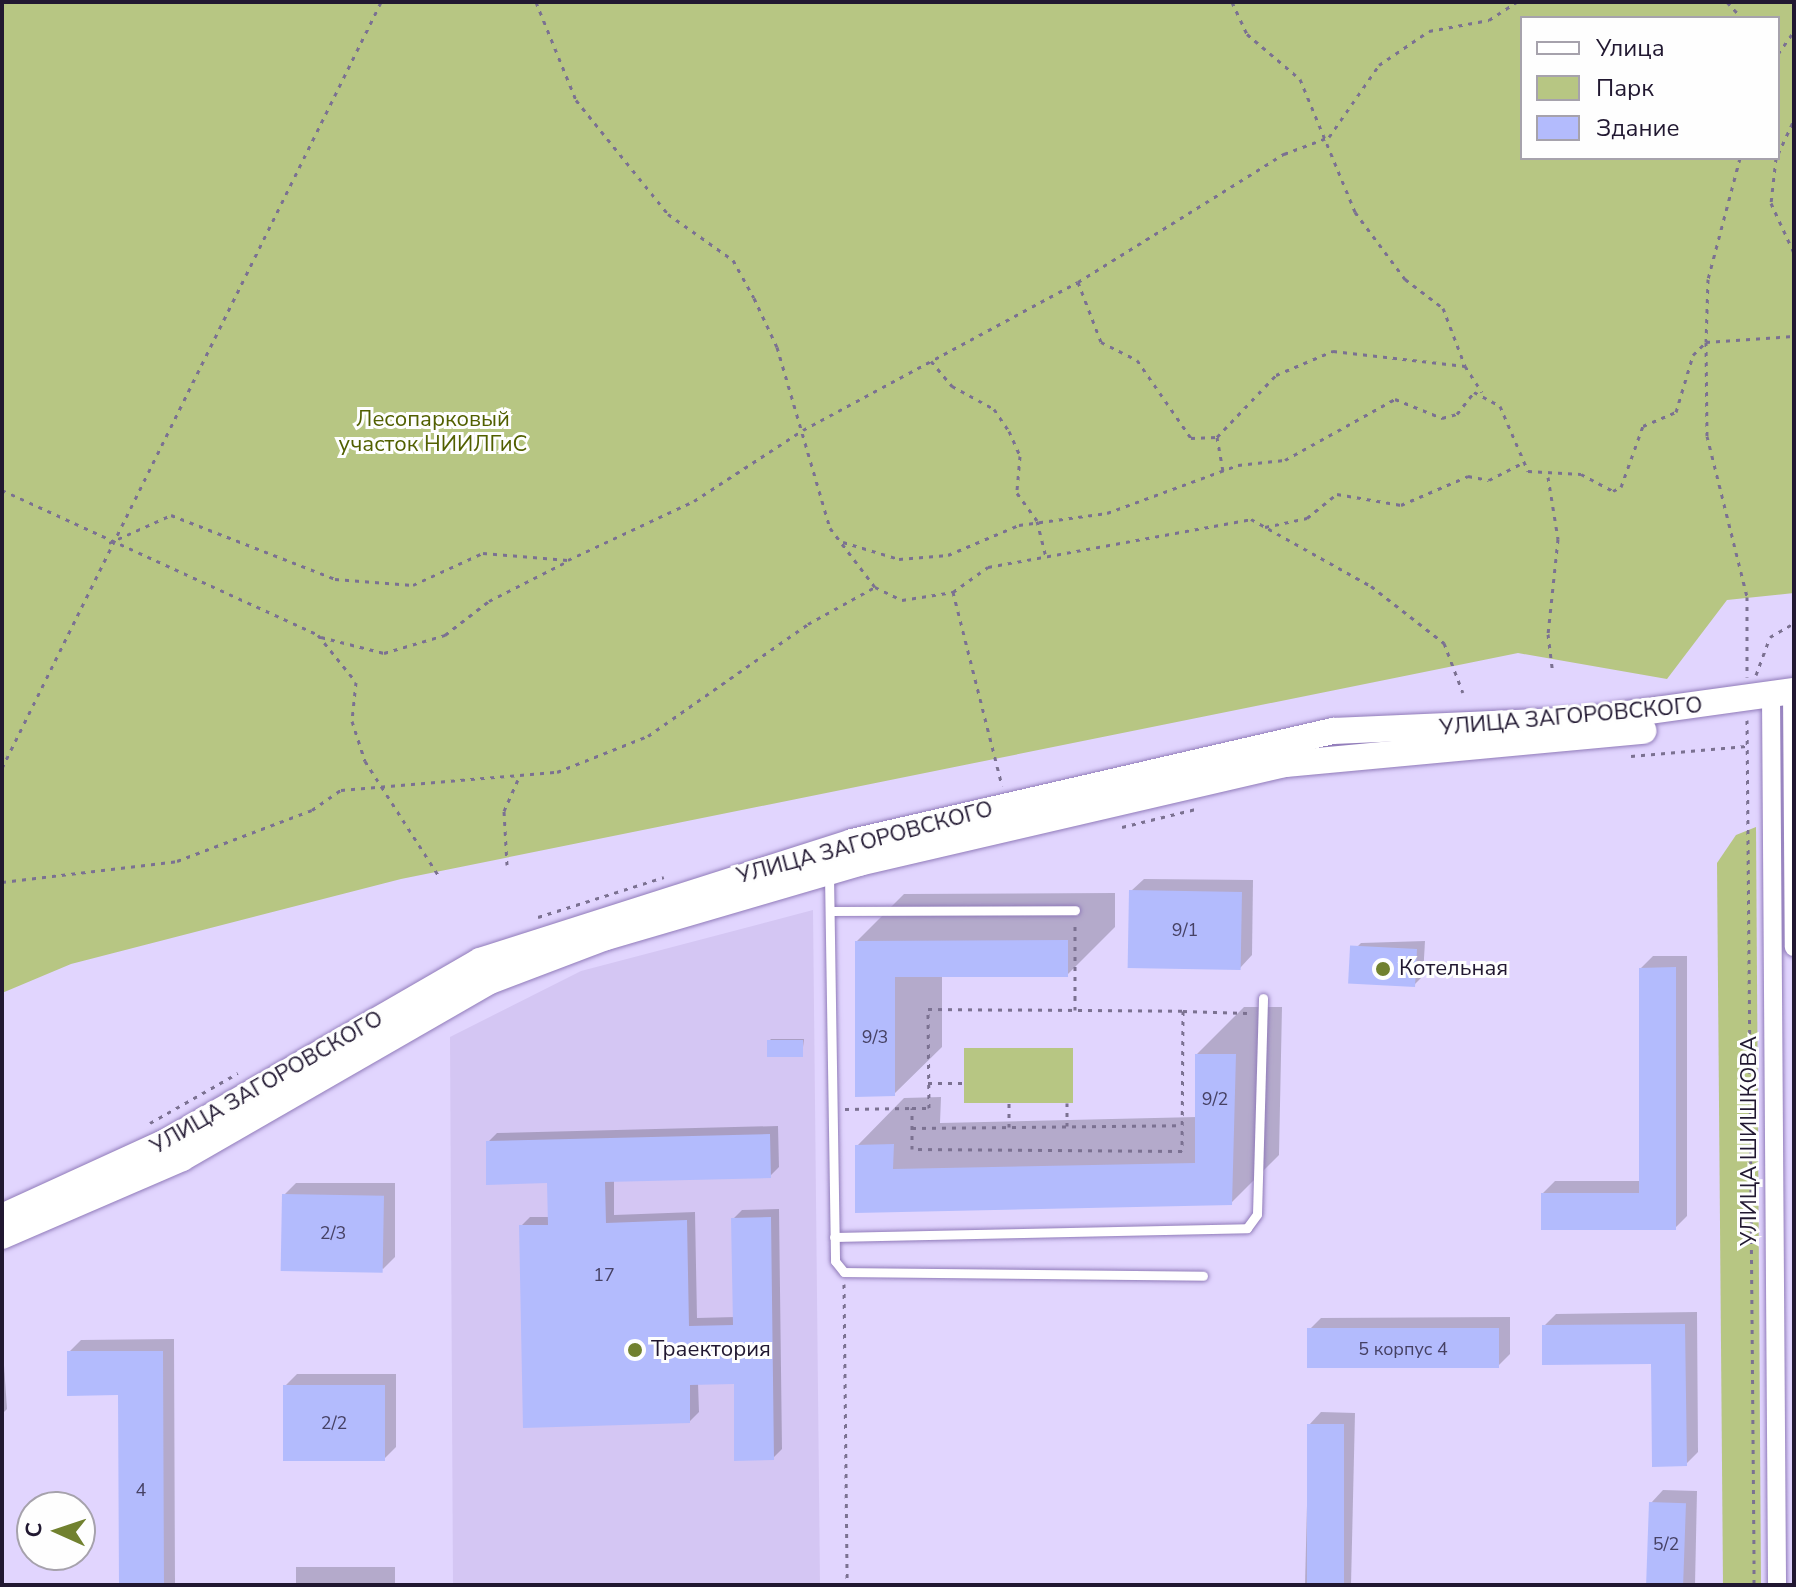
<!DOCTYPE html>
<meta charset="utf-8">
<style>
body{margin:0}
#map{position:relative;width:1796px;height:1587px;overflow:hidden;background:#e1d5fe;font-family:"Nunito Sans",sans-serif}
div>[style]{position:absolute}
.built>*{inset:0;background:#d4c6f3}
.green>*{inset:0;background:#b7c683;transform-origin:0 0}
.shadow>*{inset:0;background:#0003;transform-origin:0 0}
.building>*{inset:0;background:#b3bbfd;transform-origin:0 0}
.path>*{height:3px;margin-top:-1.5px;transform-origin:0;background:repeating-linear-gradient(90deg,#7b7191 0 4px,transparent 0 10px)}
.roads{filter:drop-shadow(0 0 2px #907bb9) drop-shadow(0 0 2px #907bb9)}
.lane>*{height:9px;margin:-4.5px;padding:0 4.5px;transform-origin:4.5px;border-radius:4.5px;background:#fff}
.street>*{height:18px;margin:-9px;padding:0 9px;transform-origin:9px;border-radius:9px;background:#fff}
.secondary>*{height:26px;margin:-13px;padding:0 13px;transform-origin:13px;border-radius:13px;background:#fff}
.dots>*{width:22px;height:22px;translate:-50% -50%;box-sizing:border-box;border:4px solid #fefefe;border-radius:50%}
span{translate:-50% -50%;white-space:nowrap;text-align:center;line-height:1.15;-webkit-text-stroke:6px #fefefe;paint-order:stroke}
.number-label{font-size:18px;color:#464164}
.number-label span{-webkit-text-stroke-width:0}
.park-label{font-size:22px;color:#515f00}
.street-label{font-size:22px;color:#211831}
.poi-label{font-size:22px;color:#211831}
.left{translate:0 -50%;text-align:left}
.frame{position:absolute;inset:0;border:4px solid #211831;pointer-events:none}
.legend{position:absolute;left:1520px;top:16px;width:260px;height:144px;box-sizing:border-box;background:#fefefe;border:2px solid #a6a2ac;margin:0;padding:10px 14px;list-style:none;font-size:24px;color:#211831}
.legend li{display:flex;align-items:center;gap:16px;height:40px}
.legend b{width:40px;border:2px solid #a6a2ac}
.north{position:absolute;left:16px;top:1491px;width:80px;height:80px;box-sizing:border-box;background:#fefefe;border:2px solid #a6a2ac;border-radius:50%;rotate:273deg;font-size:22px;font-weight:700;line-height:32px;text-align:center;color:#211831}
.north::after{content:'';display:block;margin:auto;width:28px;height:36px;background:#71812f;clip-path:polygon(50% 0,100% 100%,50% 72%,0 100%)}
</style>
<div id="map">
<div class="built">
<div style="clip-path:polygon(813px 910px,820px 1585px,453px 1585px,450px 1037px,581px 971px)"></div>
</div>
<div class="green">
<div style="clip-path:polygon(evenodd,2px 2px,1794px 2px,1794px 593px,1727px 600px,1667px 679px,1518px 653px,401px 879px,71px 964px,2px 993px,2px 2px,1522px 18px,1778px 18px,1778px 158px,1522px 158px,1522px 18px)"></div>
<div style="clip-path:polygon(1756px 827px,1761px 1585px,1723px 1585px,1717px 863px,1736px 835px)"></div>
<div style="left:1073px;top:1048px;width:55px;height:109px;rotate:90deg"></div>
</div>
<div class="shadow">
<div style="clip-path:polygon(1144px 879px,1253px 880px,1252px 955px,1240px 968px,1131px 891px)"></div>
<div style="clip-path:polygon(1115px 893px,1115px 927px,1067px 975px,942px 975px,942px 1047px,894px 1094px,857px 941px,904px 894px)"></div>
<div style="clip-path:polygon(1425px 941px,1423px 976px,1414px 985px,1352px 952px,1361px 943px)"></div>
<div style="clip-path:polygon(1653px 956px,1687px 956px,1687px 1216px,1675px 1228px,1543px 1193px,1555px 1181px,1641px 1181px,1641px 968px)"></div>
<div style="clip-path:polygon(1244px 1007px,1282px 1007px,1279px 1155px,1231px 1203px,857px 1211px,857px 1146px,904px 1098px,941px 1097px,940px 1123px,1197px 1117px,1197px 1054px)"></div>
<div style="clip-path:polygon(804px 1039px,802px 1055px,769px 1041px,771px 1039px)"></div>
<div style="clip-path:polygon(778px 1126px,779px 1167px,770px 1176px,614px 1180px,614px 1215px,695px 1212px,697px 1318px,735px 1317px,733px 1219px,742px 1210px,779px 1209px,782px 1449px,773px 1458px,736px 1382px,698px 1383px,699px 1412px,690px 1421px,521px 1226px,530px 1217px,550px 1217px,549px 1181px,488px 1142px,497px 1133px)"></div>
<div style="clip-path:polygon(296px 1183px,395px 1183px,395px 1257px,383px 1269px,284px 1195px)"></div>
<div style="clip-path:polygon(1697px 1312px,1698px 1452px,1686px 1464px,1653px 1362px,1544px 1326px,1556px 1314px)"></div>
<div style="clip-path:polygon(1510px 1317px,1510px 1354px,1498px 1366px,1309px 1330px,1321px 1318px)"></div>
<div style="clip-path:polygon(2px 1336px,7px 1409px,2px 1414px)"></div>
<div style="clip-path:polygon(174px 1339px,175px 1585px,121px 1585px,120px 1393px,69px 1352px,81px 1340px)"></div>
<div style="clip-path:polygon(297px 1374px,396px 1374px,396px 1447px,384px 1459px,285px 1386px)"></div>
<div style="clip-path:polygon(1321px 1412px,1355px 1413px,1351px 1585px,1305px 1585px,1309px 1425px)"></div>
<div style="clip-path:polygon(1663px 1490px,1697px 1491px,1695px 1585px,1648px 1585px,1651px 1503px)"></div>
<div style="left:296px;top:1567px;width:99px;height:22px"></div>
</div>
<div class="building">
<div style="left:1129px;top:890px;width:113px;height:78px;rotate:1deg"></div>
<div style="clip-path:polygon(1068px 940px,1068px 977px,895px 977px,895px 1096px,855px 1097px,855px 941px)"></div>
<div style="left:1417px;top:949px;width:38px;height:67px;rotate:93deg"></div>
<div style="clip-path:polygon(1676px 967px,1676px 1230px,1541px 1230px,1541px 1193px,1639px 1193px,1639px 968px)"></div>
<div style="left:803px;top:1040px;width:17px;height:36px;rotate:90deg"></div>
<div style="clip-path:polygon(1195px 1054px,1236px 1054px,1232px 1205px,855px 1213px,855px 1145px,894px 1144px,893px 1169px,1195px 1163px)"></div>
<div style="clip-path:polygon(770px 1134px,771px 1178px,605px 1182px,606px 1223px,687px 1220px,689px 1326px,733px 1325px,731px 1218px,771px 1217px,774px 1460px,734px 1461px,734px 1384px,690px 1385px,690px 1423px,523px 1428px,519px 1225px,548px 1225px,547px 1183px,486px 1185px,486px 1141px)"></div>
<div style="left:282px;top:1194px;width:102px;height:77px;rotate:1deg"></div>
<div style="clip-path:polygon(1685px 1324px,1687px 1466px,1652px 1467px,1651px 1364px,1542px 1365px,1542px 1325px)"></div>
<div style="left:1499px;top:1328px;width:40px;height:192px;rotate:90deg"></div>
<div style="clip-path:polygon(67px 1351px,163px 1351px,164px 1585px,119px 1585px,118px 1395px,67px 1396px)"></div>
<div style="left:283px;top:1385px;width:102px;height:76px"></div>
<div style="left:1307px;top:1424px;width:37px;height:161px"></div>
<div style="left:1649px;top:1502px;width:37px;height:83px;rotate:2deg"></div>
</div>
<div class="path">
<div style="left:536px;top:2px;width:106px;rotate:67.8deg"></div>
<div style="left:576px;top:100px;width:146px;rotate:51.1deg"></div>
<div style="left:668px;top:214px;width:80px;rotate:35.3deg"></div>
<div style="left:733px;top:260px;width:43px;rotate:61.1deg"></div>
<div style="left:754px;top:298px;width:54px;rotate:64.9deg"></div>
<div style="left:777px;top:347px;width:189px;rotate:73.7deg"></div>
<div style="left:830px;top:528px;width:74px;rotate:52.7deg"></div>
<div style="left:875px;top:587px;width:30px;rotate:26deg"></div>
<div style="left:902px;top:600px;width:52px;rotate:-8.9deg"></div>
<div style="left:953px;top:592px;width:200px;rotate:75.8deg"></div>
<div style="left:1232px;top:2px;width:35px;rotate:65deg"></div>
<div style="left:1247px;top:34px;width:70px;rotate:40.3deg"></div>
<div style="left:1300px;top:79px;width:144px;rotate:67.5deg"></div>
<div style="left:1355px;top:212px;width:84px;rotate:53.3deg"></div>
<div style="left:1405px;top:279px;width:48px;rotate:37.3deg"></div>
<div style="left:1443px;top:308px;width:62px;rotate:69.2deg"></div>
<div style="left:1727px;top:2px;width:22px;rotate:47deg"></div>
<div style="left:1778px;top:54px;width:28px;rotate:-55deg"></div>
<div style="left:1778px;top:154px;width:38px;rotate:-65deg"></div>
<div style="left:1740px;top:158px;width:125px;rotate:104.8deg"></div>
<div style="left:1708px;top:279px;width:63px;rotate:91.8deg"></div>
<div style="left:1706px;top:342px;width:94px;rotate:89.4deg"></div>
<div style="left:1707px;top:436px;width:166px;rotate:76deg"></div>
<div style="left:1747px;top:597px;width:80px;rotate:90deg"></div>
<div style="left:1776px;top:158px;width:45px;rotate:96.3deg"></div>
<div style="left:1771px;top:203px;width:55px;rotate:65.3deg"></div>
<div style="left:1078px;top:282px;width:64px;rotate:69deg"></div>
<div style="left:1101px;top:342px;width:40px;rotate:26.6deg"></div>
<div style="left:1137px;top:360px;width:95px;rotate:55.3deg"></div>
<div style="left:1191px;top:438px;width:26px;rotate:-2deg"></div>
<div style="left:1217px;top:437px;width:86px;rotate:-46.4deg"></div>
<div style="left:1276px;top:375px;width:62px;rotate:-22.8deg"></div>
<div style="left:1333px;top:351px;width:133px;rotate:6.5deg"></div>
<div style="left:1465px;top:366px;width:31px;rotate:57deg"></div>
<div style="left:931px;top:361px;width:33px;rotate:50deg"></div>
<div style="left:952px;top:386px;width:48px;rotate:28.7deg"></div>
<div style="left:994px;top:409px;width:27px;rotate:56deg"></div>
<div style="left:1009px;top:431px;width:27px;rotate:66deg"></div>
<div style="left:1020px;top:456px;width:37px;rotate:95deg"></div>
<div style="left:1017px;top:493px;width:34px;rotate:54deg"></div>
<div style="left:1037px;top:521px;width:37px;rotate:76deg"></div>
<div style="left:1217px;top:437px;width:34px;rotate:80deg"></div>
<div style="left:1548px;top:477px;width:63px;rotate:80.8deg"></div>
<div style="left:1558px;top:539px;width:96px;rotate:96deg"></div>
<div style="left:1548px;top:634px;width:39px;rotate:83deg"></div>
<div style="left:2px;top:490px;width:348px;rotate:24.6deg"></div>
<div style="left:318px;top:635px;width:60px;rotate:51deg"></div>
<div style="left:356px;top:682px;width:39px;rotate:96deg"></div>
<div style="left:352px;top:721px;width:42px;rotate:72deg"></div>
<div style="left:365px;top:761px;width:139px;rotate:57.3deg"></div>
<div style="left:1265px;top:527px;width:43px;rotate:-12.1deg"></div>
<div style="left:1307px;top:518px;width:38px;rotate:-39deg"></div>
<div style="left:1337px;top:494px;width:65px;rotate:9.8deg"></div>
<div style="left:1401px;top:505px;width:73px;rotate:-23.4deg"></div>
<div style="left:1468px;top:476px;width:21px;rotate:11deg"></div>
<div style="left:1489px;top:480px;width:36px;rotate:-27deg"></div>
<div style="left:843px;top:542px;width:59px;rotate:16.9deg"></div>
<div style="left:899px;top:559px;width:49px;rotate:-4.7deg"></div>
<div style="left:948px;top:555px;width:77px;rotate:-22.9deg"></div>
<div style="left:1019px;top:525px;width:89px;rotate:-7.8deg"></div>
<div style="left:1107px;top:513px;width:140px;rotate:-20.1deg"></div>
<div style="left:1238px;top:465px;width:47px;rotate:-6.1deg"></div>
<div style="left:1285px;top:460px;width:126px;rotate:-29deg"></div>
<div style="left:1395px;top:399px;width:51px;rotate:22deg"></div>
<div style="left:1442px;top:418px;width:16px;rotate:-15deg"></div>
<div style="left:1457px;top:414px;width:28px;rotate:-52deg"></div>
<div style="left:1474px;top:392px;width:30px;rotate:28deg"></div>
<div style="left:1500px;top:406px;width:71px;rotate:66.7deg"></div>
<div style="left:1528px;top:471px;width:53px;rotate:3.2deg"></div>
<div style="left:1581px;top:474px;width:36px;rotate:28deg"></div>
<div style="left:1613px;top:491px;width:9px;rotate:-27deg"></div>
<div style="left:1621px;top:487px;width:65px;rotate:-70.2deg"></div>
<div style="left:1643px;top:426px;width:36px;rotate:-23deg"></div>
<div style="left:1676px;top:412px;width:59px;rotate:-73.4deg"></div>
<div style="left:1693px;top:355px;width:18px;rotate:-45deg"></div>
<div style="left:1706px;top:342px;width:88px;rotate:-3.9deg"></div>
<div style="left:109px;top:543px;width:68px;rotate:-24.3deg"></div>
<div style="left:171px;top:515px;width:176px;rotate:21.3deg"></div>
<div style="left:335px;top:579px;width:78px;rotate:4.4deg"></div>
<div style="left:413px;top:585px;width:77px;rotate:-24.6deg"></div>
<div style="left:483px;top:553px;width:85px;rotate:4.7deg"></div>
<div style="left:568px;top:560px;width:139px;rotate:-25.1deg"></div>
<div style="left:694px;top:501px;width:130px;rotate:-33.1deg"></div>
<div style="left:803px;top:430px;width:312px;rotate:-28.3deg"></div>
<div style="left:1078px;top:282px;width:243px;rotate:-31.9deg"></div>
<div style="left:1284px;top:154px;width:48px;rotate:-20.7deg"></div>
<div style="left:1329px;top:137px;width:88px;rotate:-55.2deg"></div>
<div style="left:1379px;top:65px;width:60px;rotate:-34.2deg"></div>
<div style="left:1429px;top:31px;width:61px;rotate:-10.4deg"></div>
<div style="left:1489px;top:20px;width:33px;rotate:-33deg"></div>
<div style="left:953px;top:592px;width:43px;rotate:-35.5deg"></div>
<div style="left:988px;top:567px;width:267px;rotate:-10.3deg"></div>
<div style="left:1251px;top:519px;width:137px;rotate:29.2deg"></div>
<div style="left:1371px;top:586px;width:93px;rotate:38deg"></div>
<div style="left:1444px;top:643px;width:53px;rotate:69.2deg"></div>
<div style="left:321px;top:637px;width:65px;rotate:14.3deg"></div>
<div style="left:384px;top:653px;width:64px;rotate:-16.4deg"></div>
<div style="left:445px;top:635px;width:56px;rotate:-37.7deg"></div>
<div style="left:489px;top:601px;width:89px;rotate:-26.9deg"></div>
<div style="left:1756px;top:675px;width:40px;rotate:-69.8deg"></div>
<div style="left:1770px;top:637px;width:28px;rotate:-30deg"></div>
<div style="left:1747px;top:720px;width:840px;rotate:89.52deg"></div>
<div style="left:1631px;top:756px;width:116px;rotate:-4.9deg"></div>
<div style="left:2px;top:768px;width:855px;rotate:-63.67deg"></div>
<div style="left:1122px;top:827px;width:76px;rotate:-13.7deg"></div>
<div style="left:507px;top:865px;width:54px;rotate:-93.2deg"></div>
<div style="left:504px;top:811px;width:34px;rotate:-66deg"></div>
<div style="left:2px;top:882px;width:176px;rotate:-6.8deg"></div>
<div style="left:177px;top:861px;width:144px;rotate:-20.7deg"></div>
<div style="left:312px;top:810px;width:35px;rotate:-35deg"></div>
<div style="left:341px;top:790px;width:217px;rotate:-4.8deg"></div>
<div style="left:557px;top:772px;width:98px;rotate:-21.6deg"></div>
<div style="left:648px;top:736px;width:195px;rotate:-35deg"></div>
<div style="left:808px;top:624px;width:77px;rotate:-28.9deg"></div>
<div style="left:538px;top:917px;width:132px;rotate:-17.6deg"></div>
<div style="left:928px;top:1009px;width:255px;rotate:0.4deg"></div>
<div style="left:1183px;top:1011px;width:140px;rotate:90.4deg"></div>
<div style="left:1182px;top:1151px;width:270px;rotate:-179.6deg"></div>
<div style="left:912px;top:1149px;width:41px;rotate:-90deg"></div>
<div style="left:912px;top:1108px;width:17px"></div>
<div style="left:929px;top:1108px;width:99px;rotate:-90.6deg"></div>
<div style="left:1075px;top:1010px;width:88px;rotate:-90deg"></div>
<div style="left:1183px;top:1011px;width:64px;rotate:1.8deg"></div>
<div style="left:928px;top:1083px;width:37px"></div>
<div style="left:845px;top:1109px;width:67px;rotate:-0.9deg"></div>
<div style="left:150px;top:1123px;width:101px;rotate:-29.6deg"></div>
<div style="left:1067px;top:1126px;width:23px;rotate:-90deg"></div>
<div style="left:1009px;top:1127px;width:24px;rotate:-90deg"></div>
<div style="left:912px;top:1128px;width:268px;rotate:-0.6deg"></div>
<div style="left:844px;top:1284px;width:301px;rotate:89.4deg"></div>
<div style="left:1754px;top:1560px;width:25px;rotate:90deg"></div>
</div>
<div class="roads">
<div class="lane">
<div style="left:829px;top:875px;width:386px;rotate:89.1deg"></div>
<div style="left:835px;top:1261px;width:14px;rotate:51deg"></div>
<div style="left:844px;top:1272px;width:359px;rotate:0.6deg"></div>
<div style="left:830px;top:911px;width:245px;rotate:-0.2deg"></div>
<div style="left:834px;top:1237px;width:413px;rotate:-1.2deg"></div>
<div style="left:1247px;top:1228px;width:17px;rotate:-54deg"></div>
<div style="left:1257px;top:1214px;width:216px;rotate:-88.4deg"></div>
</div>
<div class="street">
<div style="left:1792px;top:692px;width:255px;rotate:89.6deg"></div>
<div style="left:1771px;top:697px;width:888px;rotate:89.61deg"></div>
</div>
<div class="secondary">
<div style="left:2px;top:1217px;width:185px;rotate:-24.6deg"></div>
<div style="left:170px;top:1140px;width:358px;rotate:-30deg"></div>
<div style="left:480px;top:961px;width:391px;rotate:-17.7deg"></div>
<div style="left:852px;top:842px;width:494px;rotate:-13deg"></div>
<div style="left:1333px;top:731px;width:251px;rotate:-2.5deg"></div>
<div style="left:1584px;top:720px;width:212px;rotate:-7.9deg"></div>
<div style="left:2px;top:1236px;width:196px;rotate:-23.4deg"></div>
<div style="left:182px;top:1158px;width:355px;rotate:-29.9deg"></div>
<div style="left:490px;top:981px;width:124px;rotate:-20.8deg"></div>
<div style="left:606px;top:937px;width:264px;rotate:-16.3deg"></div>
<div style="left:859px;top:863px;width:437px;rotate:-13.1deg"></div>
<div style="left:1285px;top:764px;width:360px;rotate:-5.3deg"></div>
</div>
</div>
<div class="dots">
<div style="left:1383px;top:969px;background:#71812f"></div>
<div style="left:635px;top:1350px;background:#71812f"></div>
</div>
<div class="number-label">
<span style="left:1185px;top:930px">9/1</span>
<span style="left:875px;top:1037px">9/3</span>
<span style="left:1215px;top:1099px">9/2</span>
<span style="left:333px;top:1233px">2/3</span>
<span style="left:604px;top:1275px">17</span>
<span style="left:1403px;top:1349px">5 корпус 4</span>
<span style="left:334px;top:1423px">2/2</span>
<span style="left:141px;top:1490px">4</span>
<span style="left:1666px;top:1544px">5/2</span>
</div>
<div class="park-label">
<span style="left:433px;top:432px">Лесопарковый<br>участок НИИЛГиС</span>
</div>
<div class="street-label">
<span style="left:1571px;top:717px;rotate:-5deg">УЛИЦА ЗАГОРОВСКОГО</span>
<span style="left:865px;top:843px;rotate:-15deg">УЛИЦА ЗАГОРОВСКОГО</span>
<span style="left:267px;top:1083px;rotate:-30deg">УЛИЦА ЗАГОРОВСКОГО</span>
<span style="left:1750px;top:1141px;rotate:-90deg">УЛИЦА ШИШКОВА</span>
</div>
<div class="poi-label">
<span class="left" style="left:1399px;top:969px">Котельная</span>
<span class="left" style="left:651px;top:1350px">Траектория</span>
</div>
<div class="frame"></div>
<ul class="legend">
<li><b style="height:10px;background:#fff"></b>Улица</li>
<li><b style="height:22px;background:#b7c683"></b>Парк</li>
<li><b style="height:22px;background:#b3bbfd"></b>Здание</li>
</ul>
<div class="north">С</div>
</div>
